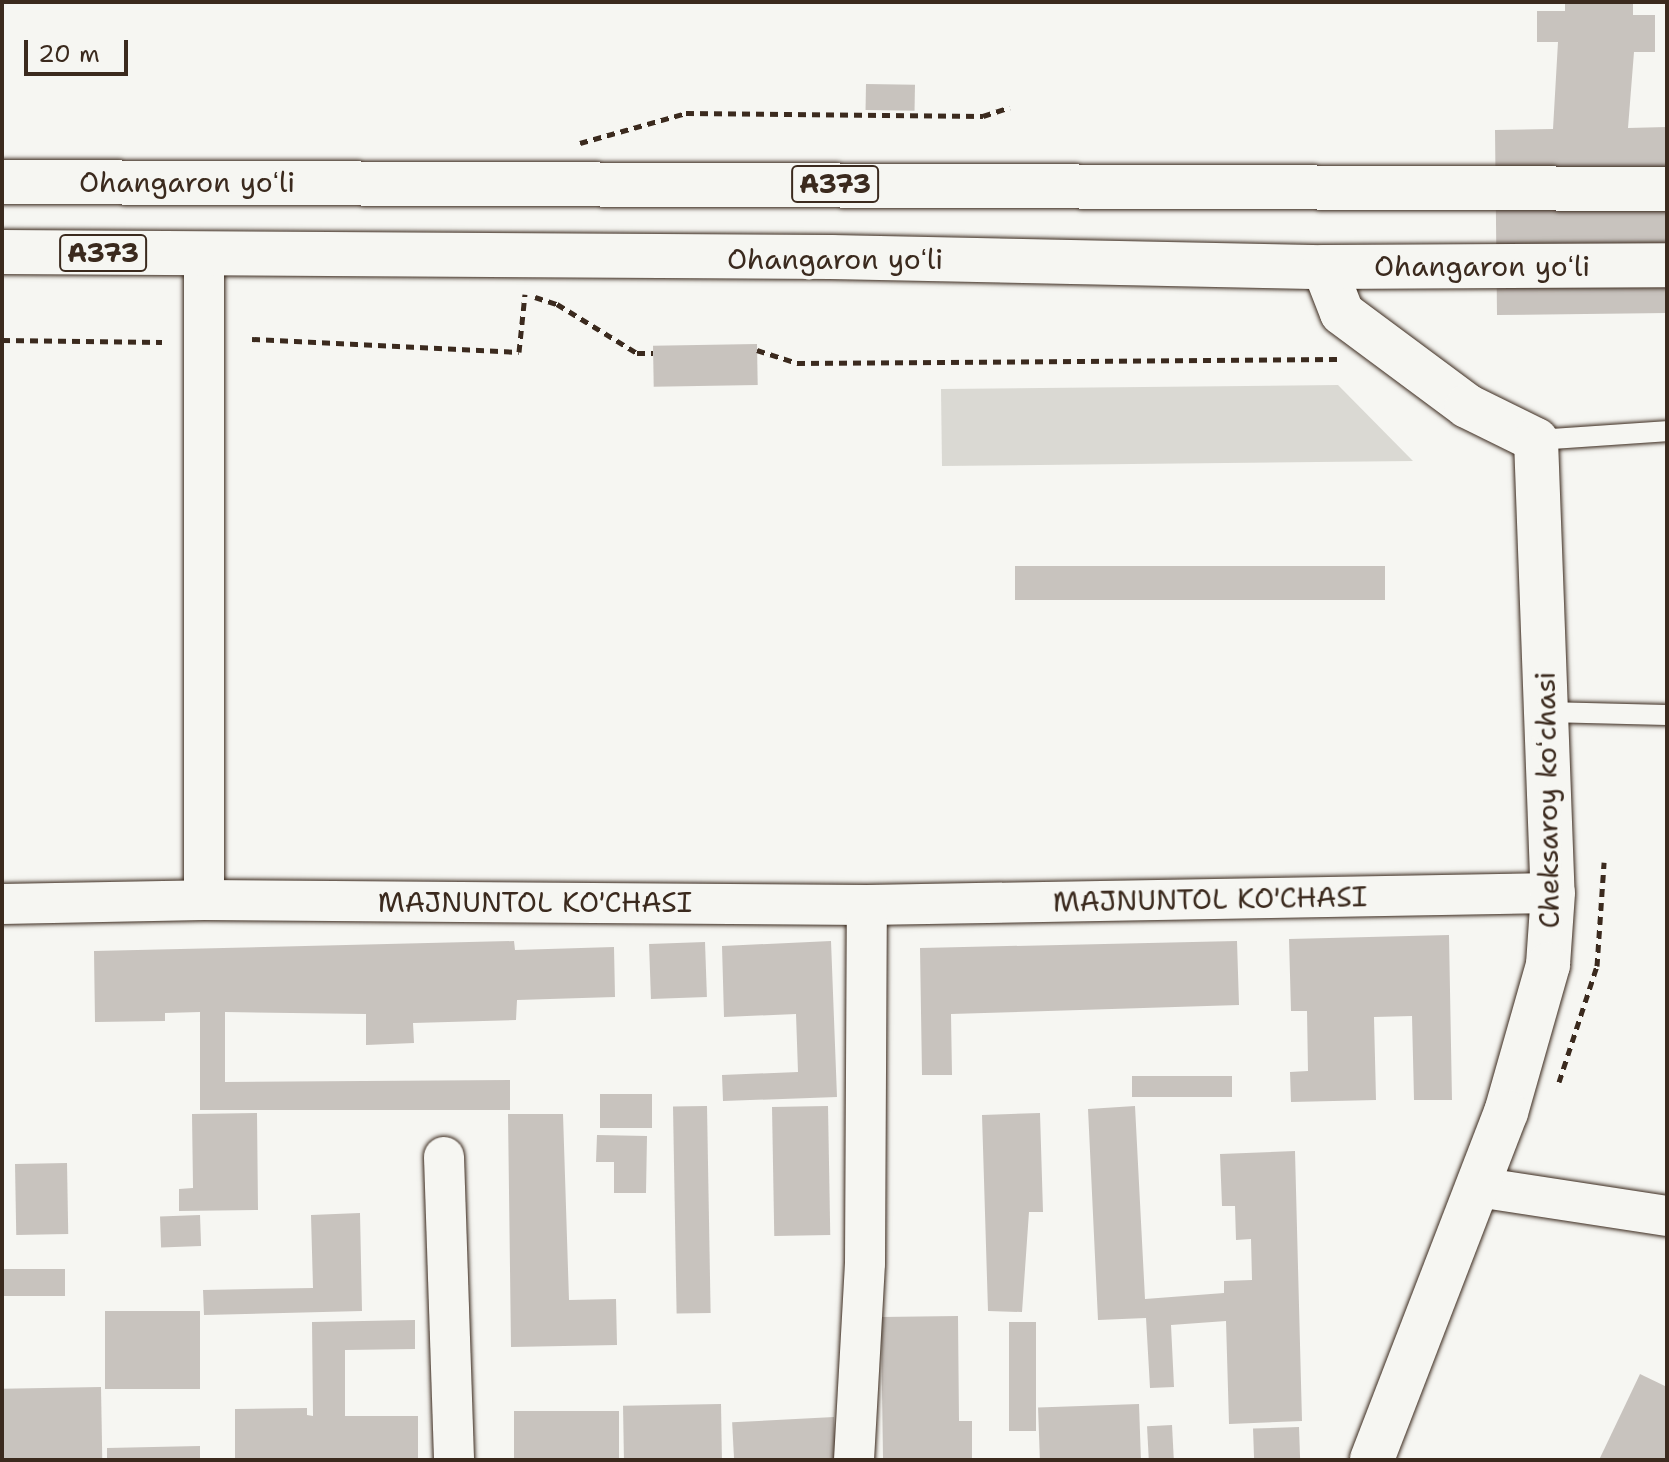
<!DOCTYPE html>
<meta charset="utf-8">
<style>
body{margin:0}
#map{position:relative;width:1669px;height:1462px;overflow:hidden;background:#f6f6f2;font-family:"Shantell Sans",sans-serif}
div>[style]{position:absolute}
.green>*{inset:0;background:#dad9d3}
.building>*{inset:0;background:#c8c3be;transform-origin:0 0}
.path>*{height:5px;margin-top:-2.5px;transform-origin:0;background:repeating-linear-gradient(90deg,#3b2a1e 0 8px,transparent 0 14px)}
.roads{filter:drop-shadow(0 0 2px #3b2a1e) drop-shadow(0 0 2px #3b2a1e)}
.lane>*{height:20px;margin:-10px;padding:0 10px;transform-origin:10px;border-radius:10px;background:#f6f6f2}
.street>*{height:40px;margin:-20px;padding:0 20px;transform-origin:20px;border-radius:20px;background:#f6f6f2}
.secondary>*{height:44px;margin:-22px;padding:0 22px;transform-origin:22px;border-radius:22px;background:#f6f6f2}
.highway>*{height:44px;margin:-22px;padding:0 22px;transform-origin:22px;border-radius:22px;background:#f6f6f2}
span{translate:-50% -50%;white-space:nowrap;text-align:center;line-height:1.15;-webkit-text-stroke:7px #f6f6f2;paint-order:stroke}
.shield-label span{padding:2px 6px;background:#f6f6f2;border:2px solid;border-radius:6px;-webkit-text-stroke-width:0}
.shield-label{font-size:26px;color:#3b2a1e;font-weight:700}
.street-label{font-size:28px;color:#3b2a1e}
.frame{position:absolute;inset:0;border:4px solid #3b2a1e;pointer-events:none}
.scale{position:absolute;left:24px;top:40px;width:104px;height:36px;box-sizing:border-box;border:4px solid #3b2a1e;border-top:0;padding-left:10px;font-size:24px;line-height:28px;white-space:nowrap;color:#3b2a1e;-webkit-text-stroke:6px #f6f6f2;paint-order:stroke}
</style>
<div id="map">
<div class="green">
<div style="clip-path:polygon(1338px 385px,1413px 461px,942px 466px,941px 389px)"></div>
</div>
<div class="building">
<div style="clip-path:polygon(1565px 2px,1633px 2px,1633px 15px,1655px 15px,1655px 52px,1634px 52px,1628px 128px,1667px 127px,1667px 313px,1497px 315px,1495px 130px,1553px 129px,1558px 42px,1537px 42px,1537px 11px,1565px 11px)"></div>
<div style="left:866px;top:84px;width:49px;height:26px;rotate:1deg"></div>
<div style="left:757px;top:344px;width:41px;height:104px;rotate:89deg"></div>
<div style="left:1015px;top:566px;width:370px;height:34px"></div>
<div style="clip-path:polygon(1449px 935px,1452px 1100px,1414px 1100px,1412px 1016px,1374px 1017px,1376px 1100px,1291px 1102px,1290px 1072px,1308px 1071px,1307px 1011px,1291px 1011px,1289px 939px)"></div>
<div style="clip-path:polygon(514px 941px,515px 950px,614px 947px,615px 997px,517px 1000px,516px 1020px,413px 1023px,414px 1043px,366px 1045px,366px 1014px,225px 1012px,225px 1082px,510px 1080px,510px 1110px,200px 1110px,200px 1012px,165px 1013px,165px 1021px,95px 1022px,94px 951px)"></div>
<div style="clip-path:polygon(831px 941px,837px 1097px,723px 1101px,722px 1075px,798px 1072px,796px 1014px,724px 1017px,722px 946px)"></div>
<div style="clip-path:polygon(1237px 941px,1239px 1005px,951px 1014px,952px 1075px,922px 1075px,920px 948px)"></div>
<div style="left:705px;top:942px;width:55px;height:56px;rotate:88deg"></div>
<div style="left:1232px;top:1076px;width:21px;height:100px;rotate:90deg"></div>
<div style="left:652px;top:1094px;width:34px;height:52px;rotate:90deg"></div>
<div style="left:707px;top:1106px;width:207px;height:34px;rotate:89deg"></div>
<div style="left:828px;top:1106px;width:129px;height:56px;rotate:89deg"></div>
<div style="clip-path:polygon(1135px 1106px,1145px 1299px,1224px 1293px,1224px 1281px,1252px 1280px,1251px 1239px,1236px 1240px,1235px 1206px,1222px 1206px,1220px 1154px,1295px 1151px,1302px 1421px,1229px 1424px,1226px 1321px,1171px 1325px,1174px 1387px,1150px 1388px,1146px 1318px,1098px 1320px,1088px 1109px)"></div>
<div style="clip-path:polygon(257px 1113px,258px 1210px,179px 1211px,179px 1189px,193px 1188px,192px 1114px)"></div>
<div style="clip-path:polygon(1040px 1113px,1043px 1212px,1029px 1212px,1022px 1312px,988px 1311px,982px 1115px)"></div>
<div style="clip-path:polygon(508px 1114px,563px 1114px,569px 1300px,616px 1299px,617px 1345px,511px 1347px)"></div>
<div style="clip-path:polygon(597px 1135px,647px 1136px,646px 1193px,614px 1193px,614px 1162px,596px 1162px)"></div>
<div style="left:67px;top:1163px;width:71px;height:52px;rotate:89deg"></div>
<div style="clip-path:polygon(360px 1213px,362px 1311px,204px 1315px,203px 1290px,313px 1288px,311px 1215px)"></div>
<div style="left:200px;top:1215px;width:31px;height:40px;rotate:88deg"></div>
<div style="left:65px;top:1269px;width:27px;height:63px;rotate:90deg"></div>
<div style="left:200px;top:1311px;width:78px;height:95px;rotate:90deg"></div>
<div style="clip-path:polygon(958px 1316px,959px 1421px,972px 1421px,972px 1460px,883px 1460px,881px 1317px)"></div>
<div style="clip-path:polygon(415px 1320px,415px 1349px,345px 1350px,345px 1416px,418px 1416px,418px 1460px,235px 1460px,235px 1409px,307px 1408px,307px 1415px,313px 1416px,312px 1322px)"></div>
<div style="left:1009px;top:1322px;width:27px;height:109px"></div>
<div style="clip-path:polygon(1640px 1374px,1667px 1387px,1667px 1460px,1599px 1460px)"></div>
<div style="left:101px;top:1387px;width:73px;height:99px;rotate:89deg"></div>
<div style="left:721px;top:1404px;width:56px;height:98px;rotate:89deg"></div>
<div style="left:1139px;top:1404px;width:56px;height:101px;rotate:88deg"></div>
<div style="left:619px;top:1411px;width:49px;height:105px;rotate:90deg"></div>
<div style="left:834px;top:1417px;width:43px;height:102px;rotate:87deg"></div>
<div style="left:1172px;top:1425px;width:35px;height:25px;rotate:87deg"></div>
<div style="left:1299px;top:1427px;width:33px;height:46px;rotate:88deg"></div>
<div style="clip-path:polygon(200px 1446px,200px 1460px,107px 1460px,107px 1448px)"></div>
</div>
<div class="path">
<div style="left:580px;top:143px;width:110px;rotate:-15.8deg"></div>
<div style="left:686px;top:113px;width:297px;rotate:0.6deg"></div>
<div style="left:983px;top:116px;width:28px;rotate:-18deg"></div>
<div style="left:535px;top:297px;width:23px;rotate:18deg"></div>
<div style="left:557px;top:304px;width:94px;rotate:31.5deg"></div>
<div style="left:637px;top:353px;width:16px"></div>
<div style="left:252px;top:339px;width:267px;rotate:2.8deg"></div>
<div style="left:519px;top:352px;width:58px;rotate:-84.1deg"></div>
<div style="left:2px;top:340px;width:160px;rotate:0.7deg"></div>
<div style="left:757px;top:350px;width:42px;rotate:18deg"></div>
<div style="left:797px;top:363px;width:540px;rotate:-0.42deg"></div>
<div style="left:1559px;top:1082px;width:122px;rotate:-71.9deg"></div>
<div style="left:1597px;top:966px;width:104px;rotate:-86.1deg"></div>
</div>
<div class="roads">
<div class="lane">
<div style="left:1536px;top:440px;width:131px;rotate:-3.9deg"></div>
<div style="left:1546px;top:712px;width:121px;rotate:1.4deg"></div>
</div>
<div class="street">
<div style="left:204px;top:900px;width:646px;rotate:-90deg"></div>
<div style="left:2px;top:904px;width:202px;rotate:-1.1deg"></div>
<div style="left:204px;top:900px;width:663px;rotate:0.43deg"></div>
<div style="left:867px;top:905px;width:686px;rotate:-1deg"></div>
<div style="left:444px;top:1157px;width:303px;rotate:88.1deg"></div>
<div style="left:1478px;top:1187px;width:191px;rotate:8.7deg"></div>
<div style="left:854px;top:1460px;width:197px;rotate:-86.8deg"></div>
<div style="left:865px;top:1263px;width:358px;rotate:-89.7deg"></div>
</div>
<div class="secondary">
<div style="left:1324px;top:267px;width:49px;rotate:68.6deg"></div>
<div style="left:1342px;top:313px;width:156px;rotate:36.6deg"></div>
<div style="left:1467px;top:406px;width:77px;rotate:26.2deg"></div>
<div style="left:1536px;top:440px;width:453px;rotate:87.9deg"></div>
<div style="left:1553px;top:893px;width:72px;rotate:94deg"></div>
<div style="left:1548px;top:965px;width:153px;rotate:105.9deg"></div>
<div style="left:1506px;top:1112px;width:373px;rotate:111.1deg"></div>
</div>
<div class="highway">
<div style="left:2px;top:182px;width:1665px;rotate:0.24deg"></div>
<div style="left:2px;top:252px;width:829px;rotate:0.35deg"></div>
<div style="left:831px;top:257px;width:493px;rotate:1.2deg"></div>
<div style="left:1324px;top:267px;width:343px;rotate:-0.3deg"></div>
</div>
</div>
<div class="shield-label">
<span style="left:835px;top:184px">A373</span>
<span style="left:103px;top:253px">A373</span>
</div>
<div class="street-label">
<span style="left:187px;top:182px">Ohangaron yoʻli</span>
<span style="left:835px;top:259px">Ohangaron yoʻli</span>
<span style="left:1482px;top:266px">Ohangaron yoʻli</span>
<span style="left:1547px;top:800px;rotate:-91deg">Cheksaroy koʻchasi</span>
<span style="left:1210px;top:899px;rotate:-1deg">MAJNUNTOL KO'CHASI</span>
<span style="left:535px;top:902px">MAJNUNTOL KO'CHASI</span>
</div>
<div class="frame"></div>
<div class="scale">20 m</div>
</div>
